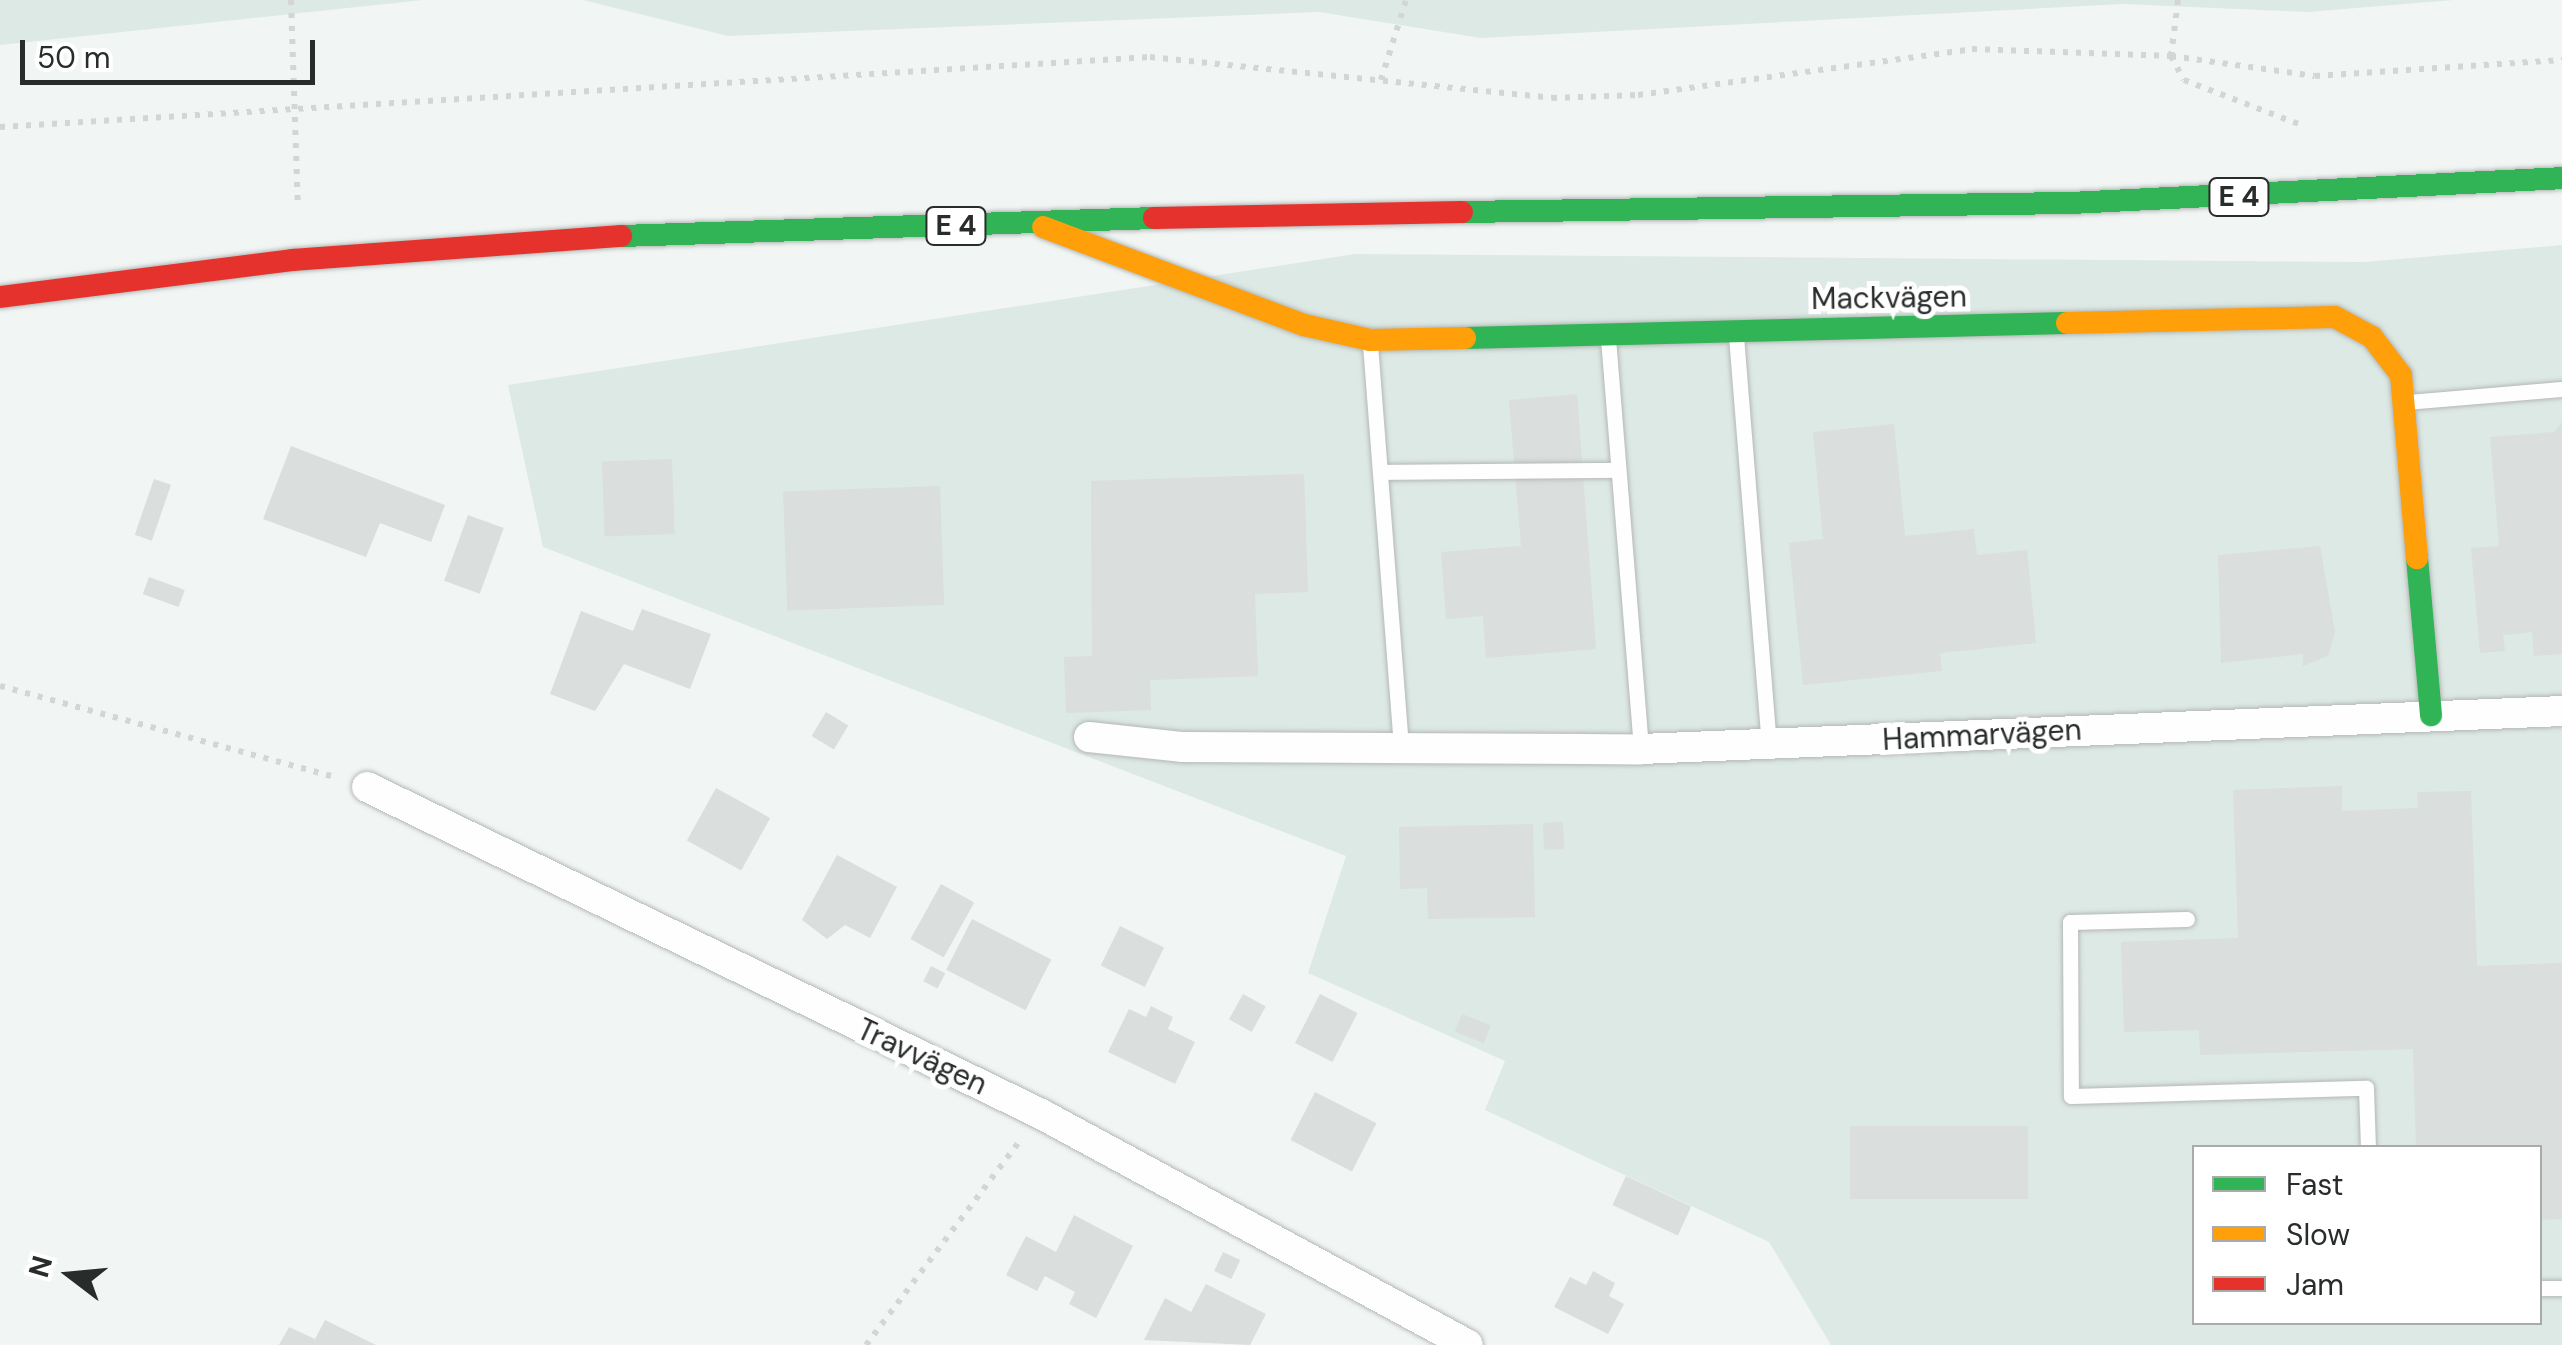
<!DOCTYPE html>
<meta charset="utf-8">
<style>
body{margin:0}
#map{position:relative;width:2562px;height:1345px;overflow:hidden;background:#f1f6f4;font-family:"DM Sans",sans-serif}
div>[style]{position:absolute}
.built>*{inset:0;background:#dde9e4}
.building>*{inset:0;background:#dadedc;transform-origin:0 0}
.path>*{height:6px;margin-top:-3px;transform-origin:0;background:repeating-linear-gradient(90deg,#d4d6d6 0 5px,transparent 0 13px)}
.roads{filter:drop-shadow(0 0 2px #b4b8b7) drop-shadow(0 0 2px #b4b8b7)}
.lane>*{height:15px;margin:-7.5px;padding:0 7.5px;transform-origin:7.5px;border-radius:7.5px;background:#fdfefd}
.street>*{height:30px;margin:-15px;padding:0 15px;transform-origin:15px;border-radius:15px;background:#fdfefd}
.fast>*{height:22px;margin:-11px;padding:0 11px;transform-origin:11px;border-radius:11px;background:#30b455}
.slow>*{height:22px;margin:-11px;padding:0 11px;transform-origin:11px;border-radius:11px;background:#ff9f0a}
.jam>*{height:22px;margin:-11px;padding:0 11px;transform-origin:11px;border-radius:11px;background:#e5322d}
span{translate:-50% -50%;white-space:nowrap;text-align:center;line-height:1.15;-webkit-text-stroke:10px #fff;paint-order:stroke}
.shield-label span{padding:2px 8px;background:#fff;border:2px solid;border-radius:8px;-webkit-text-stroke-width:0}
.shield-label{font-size:28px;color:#282c2a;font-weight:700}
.street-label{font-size:30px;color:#282c2a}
.legend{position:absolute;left:2192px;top:1145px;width:350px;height:180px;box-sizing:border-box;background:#fff;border:2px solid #a9abaa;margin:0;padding:12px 18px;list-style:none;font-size:30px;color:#282c2a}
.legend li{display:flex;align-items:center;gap:20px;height:50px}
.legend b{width:50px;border:2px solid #a9abaa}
.north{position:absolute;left:20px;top:1225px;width:100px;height:100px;-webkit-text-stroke:8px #fff;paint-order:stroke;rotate:286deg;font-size:28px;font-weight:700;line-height:40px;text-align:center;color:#282c2a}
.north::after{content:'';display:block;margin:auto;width:35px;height:45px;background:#282c2a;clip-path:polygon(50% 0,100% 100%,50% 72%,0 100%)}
.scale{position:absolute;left:20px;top:40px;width:295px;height:45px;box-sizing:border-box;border:5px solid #282c2a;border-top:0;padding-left:12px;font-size:30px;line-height:35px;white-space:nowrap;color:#282c2a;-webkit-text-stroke:8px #fff;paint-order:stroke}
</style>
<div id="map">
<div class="built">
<div style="clip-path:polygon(0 0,423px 0,0 45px)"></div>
<div style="clip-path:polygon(583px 0,2454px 0,2308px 12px,2123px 4px,1481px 38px,1319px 12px,728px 36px)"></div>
<div style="clip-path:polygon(evenodd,2562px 245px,2562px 1345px,1831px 1345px,1769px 1242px,1485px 1110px,1505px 1061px,1308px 973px,1346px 856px,543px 547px,508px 385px,1355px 254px,2364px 262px,2562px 245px,2194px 1148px,2540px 1148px,2540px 1322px,2194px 1322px,2194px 1148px)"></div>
</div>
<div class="building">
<div style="clip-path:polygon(1577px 394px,1596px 649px,1486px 658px,1483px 616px,1446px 619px,1441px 552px,1521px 546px,1509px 400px)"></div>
<div style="clip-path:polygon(2562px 422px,2562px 654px,2534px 656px,2532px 632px,2503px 635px,2505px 651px,2480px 653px,2471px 548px,2499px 546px,2490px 437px,2554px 432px)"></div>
<div style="clip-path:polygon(1894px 424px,1905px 536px,1974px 529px,1977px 555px,2027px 550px,2036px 643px,1940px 653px,1942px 671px,1803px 685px,1789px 543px,1823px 539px,1813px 432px)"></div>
<div style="clip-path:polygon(291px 446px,445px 505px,431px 542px,380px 523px,366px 557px,263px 519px)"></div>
<div style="left:672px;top:459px;width:75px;height:70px;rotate:88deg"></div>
<div style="clip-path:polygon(1304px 474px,1308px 592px,1255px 594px,1258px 676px,1150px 680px,1151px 710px,1066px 713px,1064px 657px,1092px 656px,1091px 481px)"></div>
<div style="left:154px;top:479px;width:18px;height:59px;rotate:19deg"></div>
<div style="left:940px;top:486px;width:119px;height:157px;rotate:88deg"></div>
<div style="left:468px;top:515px;width:38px;height:70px;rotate:20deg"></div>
<div style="clip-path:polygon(2320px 546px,2335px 632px,2328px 656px,2303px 666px,2303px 654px,2221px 663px,2218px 555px)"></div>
<div style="left:149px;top:577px;width:38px;height:18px;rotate:20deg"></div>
<div style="clip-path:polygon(642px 609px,711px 634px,690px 689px,624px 664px,595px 711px,550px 694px,581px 611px,633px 631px)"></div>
<div style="left:826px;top:712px;width:26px;height:28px;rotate:31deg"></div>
<div style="clip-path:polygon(2342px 786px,2342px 811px,2418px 808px,2417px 792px,2471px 791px,2477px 966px,2562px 963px,2562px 1219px,2540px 1220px,2540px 1148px,2416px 1148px,2413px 1049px,2200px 1055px,2199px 1030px,2124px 1032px,2121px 942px,2238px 938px,2233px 790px)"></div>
<div style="left:716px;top:788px;width:62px;height:60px;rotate:29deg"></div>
<div style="left:1563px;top:822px;width:27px;height:20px;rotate:88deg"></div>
<div style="clip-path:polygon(1533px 824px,1535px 917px,1428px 919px,1427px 888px,1400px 889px,1399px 827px)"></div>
<div style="clip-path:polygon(837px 855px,897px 887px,870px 938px,845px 925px,827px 939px,802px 920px)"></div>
<div style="left:941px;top:884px;width:38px;height:63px;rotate:29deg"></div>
<div style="left:972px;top:919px;width:89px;height:57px;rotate:27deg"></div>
<div style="left:1120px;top:926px;width:49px;height:44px;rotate:26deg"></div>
<div style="left:931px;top:966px;width:16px;height:17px;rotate:27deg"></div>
<div style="left:1243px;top:994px;width:26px;height:29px;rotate:29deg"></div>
<div style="left:1320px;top:994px;width:42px;height:55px;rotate:27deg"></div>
<div style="clip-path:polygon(1151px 1006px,1173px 1017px,1168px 1029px,1195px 1042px,1175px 1084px,1108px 1052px,1129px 1009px,1146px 1017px)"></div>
<div style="left:1462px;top:1014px;width:31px;height:19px;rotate:22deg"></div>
<div style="left:1315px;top:1092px;width:69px;height:54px;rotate:27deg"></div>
<div style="left:2028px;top:1126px;width:73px;height:178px;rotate:90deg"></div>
<div style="left:1626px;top:1176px;width:72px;height:32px;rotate:25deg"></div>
<div style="clip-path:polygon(1074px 1215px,1133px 1246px,1096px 1318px,1069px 1304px,1075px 1292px,1045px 1276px,1037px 1291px,1006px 1275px,1026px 1236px,1056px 1252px)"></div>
<div style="left:1223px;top:1252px;width:19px;height:21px;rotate:25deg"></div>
<div style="clip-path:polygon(1593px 1271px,1615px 1283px,1609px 1296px,1624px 1304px,1608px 1334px,1554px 1307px,1570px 1277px,1586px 1285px)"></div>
<div style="clip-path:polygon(1206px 1284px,1266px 1314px,1250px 1345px,1144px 1340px,1165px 1298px,1191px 1312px)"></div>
<div style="clip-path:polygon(325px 1320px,376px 1345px,279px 1345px,289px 1327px,315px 1339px)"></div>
</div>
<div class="path">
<div style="left:291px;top:0;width:207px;rotate:88.1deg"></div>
<div style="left:2178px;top:0;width:56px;rotate:97.1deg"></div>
<div style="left:2171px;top:56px;width:27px;rotate:62deg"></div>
<div style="left:2184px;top:80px;width:125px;rotate:21deg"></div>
<div style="left:1381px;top:80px;width:84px;rotate:-72.6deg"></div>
<div style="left:0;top:127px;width:1152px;rotate:-3.48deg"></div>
<div style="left:1150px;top:57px;width:404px;rotate:5.8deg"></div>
<div style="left:1552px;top:98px;width:86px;rotate:-2deg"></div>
<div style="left:1638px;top:95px;width:337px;rotate:-7.8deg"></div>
<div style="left:1972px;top:49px;width:199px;rotate:2deg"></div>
<div style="left:2171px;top:56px;width:145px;rotate:7.9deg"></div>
<div style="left:2315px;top:76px;width:248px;rotate:-3.7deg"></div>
<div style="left:0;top:686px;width:348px;rotate:15.2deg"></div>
<div style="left:866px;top:1345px;width:259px;rotate:-53deg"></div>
</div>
<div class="roads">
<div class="lane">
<div style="left:1736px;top:336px;width:410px;rotate:85.4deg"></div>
<div style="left:1608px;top:338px;width:412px;rotate:85.4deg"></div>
<div style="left:1370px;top:344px;width:405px;rotate:85.6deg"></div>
<div style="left:2407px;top:402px;width:156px;rotate:-4.8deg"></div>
<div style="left:1380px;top:472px;width:238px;rotate:-0.5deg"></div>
<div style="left:2187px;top:919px;width:117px;rotate:178.5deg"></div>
<div style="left:2070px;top:922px;width:174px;rotate:89.7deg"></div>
<div style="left:2071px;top:1096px;width:295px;rotate:-1.6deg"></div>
<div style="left:2366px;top:1088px;width:60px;rotate:88.1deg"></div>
<div style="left:2540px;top:1288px;width:22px"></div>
</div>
<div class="street">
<div style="left:1089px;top:737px;width:95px;rotate:6.1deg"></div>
<div style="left:1183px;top:747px;width:458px;rotate:0.3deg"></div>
<div style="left:1641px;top:749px;width:922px;rotate:-2.36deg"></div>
<div style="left:367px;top:787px;width:749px;rotate:25.88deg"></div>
<div style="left:1041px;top:1114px;width:485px;rotate:28.4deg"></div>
</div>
<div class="fast">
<div style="left:1462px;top:212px;width:609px;rotate:-0.85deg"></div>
<div style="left:2071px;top:203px;width:492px;rotate:-2.9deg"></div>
<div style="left:621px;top:236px;width:533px;rotate:-1.93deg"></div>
<div style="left:1465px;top:338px;width:602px;rotate:-1.43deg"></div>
<div style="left:2417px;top:558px;width:158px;rotate:84.9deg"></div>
</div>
<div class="slow">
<div style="left:1043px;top:227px;width:279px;rotate:20.6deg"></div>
<div style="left:1304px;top:325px;width:68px;rotate:12.8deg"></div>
<div style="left:1370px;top:340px;width:95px;rotate:-1.2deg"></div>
<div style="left:2067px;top:323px;width:268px;rotate:-1.3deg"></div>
<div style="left:2335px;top:317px;width:42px;rotate:28.4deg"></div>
<div style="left:2372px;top:337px;width:48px;rotate:52.7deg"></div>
<div style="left:2401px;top:375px;width:184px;rotate:85deg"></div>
</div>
<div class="jam">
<div style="left:1154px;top:218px;width:308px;rotate:-1.1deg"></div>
<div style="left:0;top:297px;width:295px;rotate:-7.2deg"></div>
<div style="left:293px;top:260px;width:329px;rotate:-4.2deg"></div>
</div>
</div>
<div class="shield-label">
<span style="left:2239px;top:197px">E 4</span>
<span style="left:956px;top:226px">E 4</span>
</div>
<div class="street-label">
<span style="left:1889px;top:298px;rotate:-1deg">Mackvägen</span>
<span style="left:1982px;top:735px;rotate:-3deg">Hammarvägen</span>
<span style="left:922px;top:1057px;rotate:25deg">Travvägen</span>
</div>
<ul class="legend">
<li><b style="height:12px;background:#30b455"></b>Fast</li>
<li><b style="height:12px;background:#ff9f0a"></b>Slow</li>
<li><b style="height:12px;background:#e5322d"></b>Jam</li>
</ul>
<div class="north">N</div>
<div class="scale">50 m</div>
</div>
